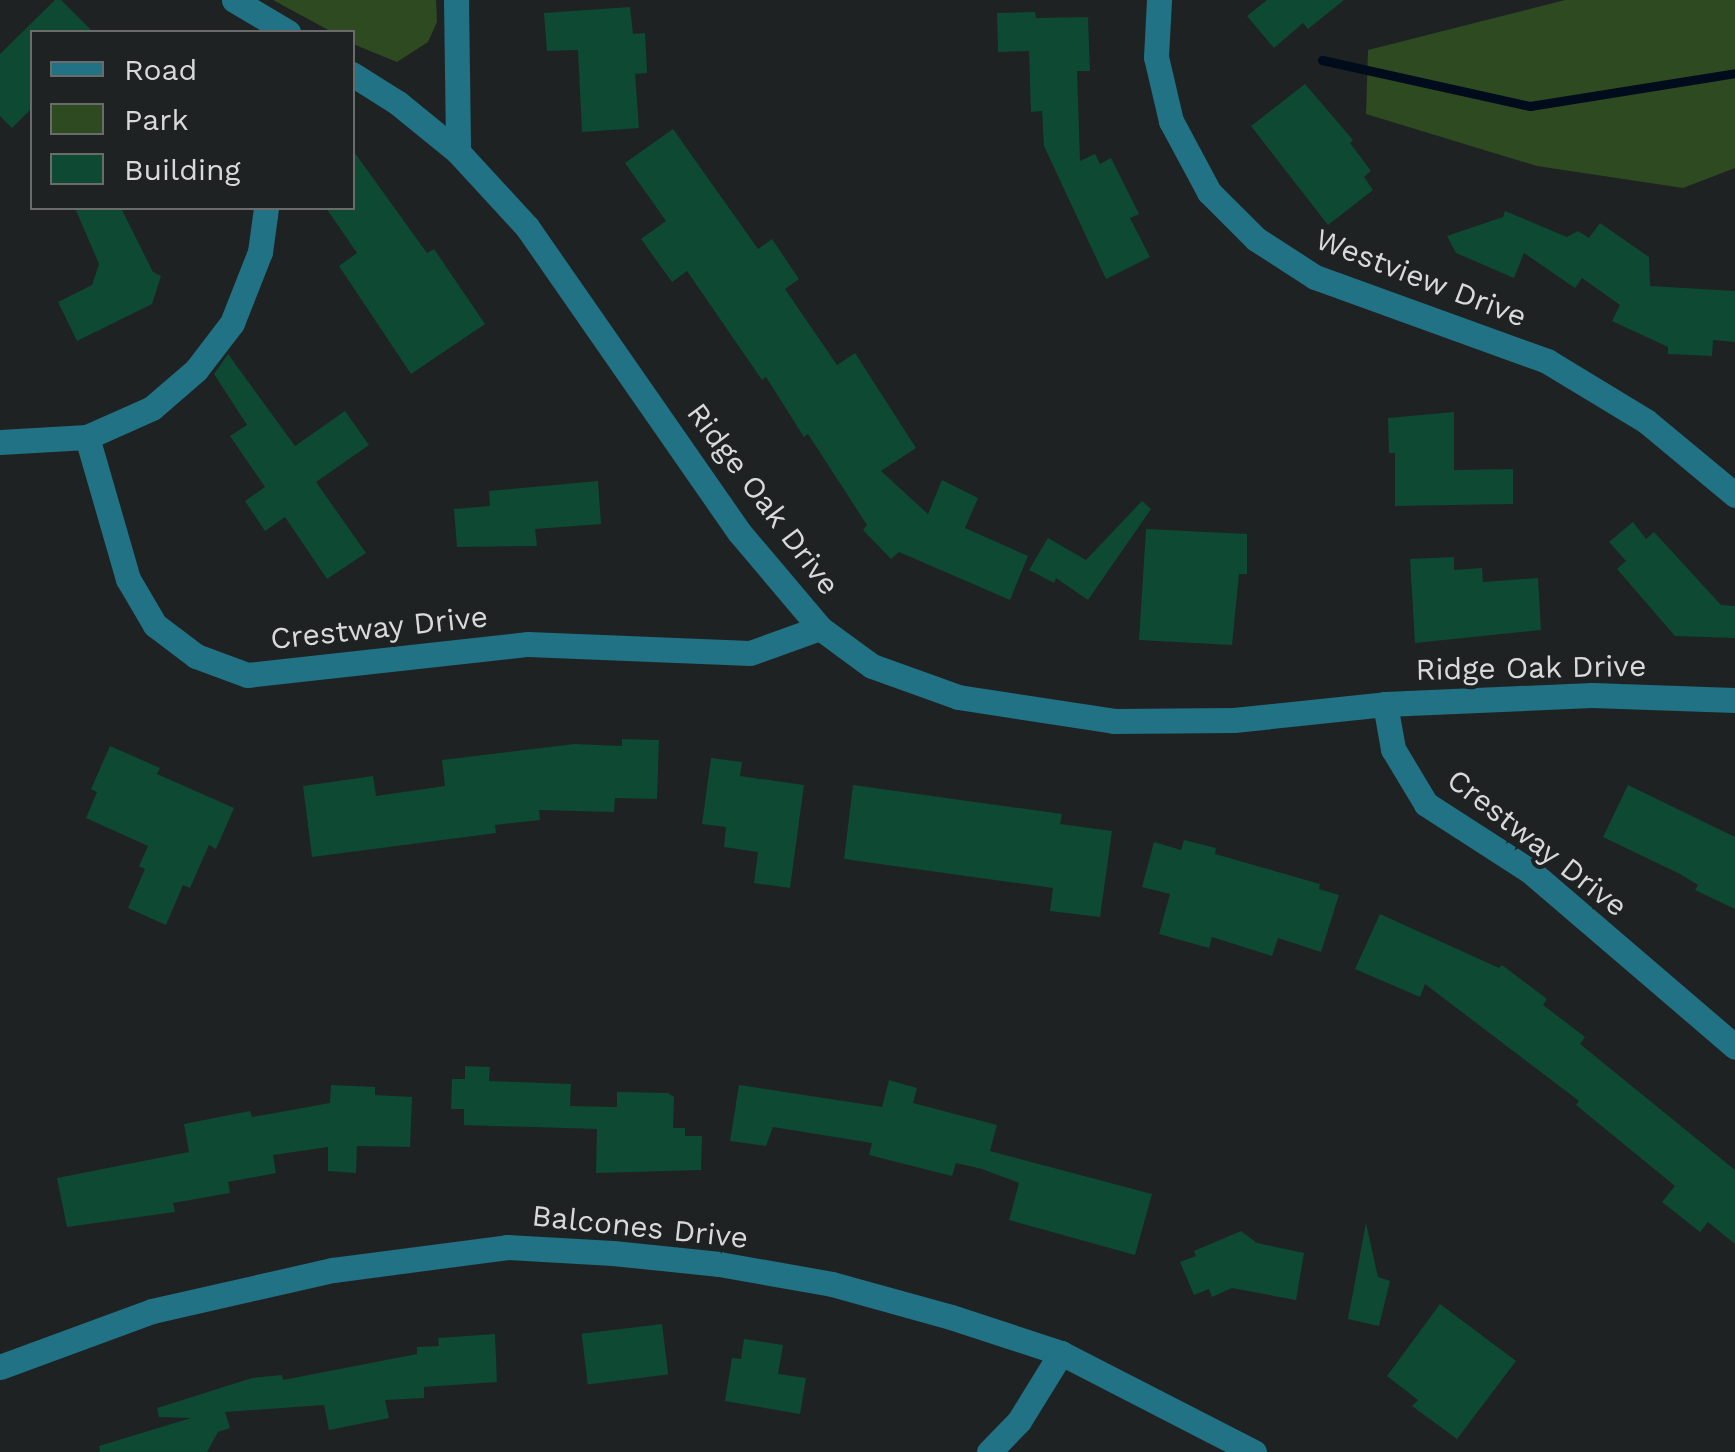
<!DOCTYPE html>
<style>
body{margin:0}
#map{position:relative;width:1735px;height:1452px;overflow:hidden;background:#1f2222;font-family:"Work Sans",sans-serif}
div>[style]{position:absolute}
.green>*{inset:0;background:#2e4a21}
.stream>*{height:9px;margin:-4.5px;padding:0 4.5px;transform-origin:4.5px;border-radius:4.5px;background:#000b1b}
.building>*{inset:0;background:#0d4933;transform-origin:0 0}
.minor>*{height:25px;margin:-12.5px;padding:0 12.5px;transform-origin:12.5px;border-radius:12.5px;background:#207284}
span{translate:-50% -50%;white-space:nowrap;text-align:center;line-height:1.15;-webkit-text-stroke:8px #1f2222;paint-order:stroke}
.street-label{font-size:30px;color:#d8dad9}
.legend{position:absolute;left:30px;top:30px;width:325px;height:180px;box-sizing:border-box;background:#1f2222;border:2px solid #696c6b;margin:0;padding:12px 18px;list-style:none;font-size:30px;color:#d8dad9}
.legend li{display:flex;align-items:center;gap:20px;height:50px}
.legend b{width:50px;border:2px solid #696c6b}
</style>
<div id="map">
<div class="green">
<div style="clip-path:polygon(273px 0,436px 0,437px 22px,428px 42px,397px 62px,353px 44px,352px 32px,332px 32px)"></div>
<div style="clip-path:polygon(1565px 0,1735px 0,1735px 168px,1683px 188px,1537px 166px,1366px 114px,1368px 50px)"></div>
</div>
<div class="stream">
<div style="left:1322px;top:60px;width:213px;rotate:12.5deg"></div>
<div style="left:1530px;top:106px;width:208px;rotate:-9.1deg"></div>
</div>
<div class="building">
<div style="clip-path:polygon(55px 0,61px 0,93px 32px,32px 32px,32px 108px,12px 128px,0 116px,0 54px)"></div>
<div style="clip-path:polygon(1267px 0,1344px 0,1308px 29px,1303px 23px,1274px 48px,1247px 16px)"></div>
<div style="clip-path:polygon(630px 7px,633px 34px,645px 33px,647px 73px,635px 74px,639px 128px,582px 132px,578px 50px,547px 51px,544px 13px)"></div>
<div style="clip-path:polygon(1035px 12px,1036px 18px,1088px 17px,1090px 71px,1077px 71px,1080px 161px,1095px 154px,1100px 164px,1111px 158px,1139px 214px,1130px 218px,1150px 257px,1106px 279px,1044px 146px,1042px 111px,1031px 112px,1029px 51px,998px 52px,997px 13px)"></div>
<div style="clip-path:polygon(1305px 84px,1353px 140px,1350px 143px,1371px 171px,1364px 177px,1373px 190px,1328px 225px,1251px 126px)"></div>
<div style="clip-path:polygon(673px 129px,758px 249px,772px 239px,799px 279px,785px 289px,837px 365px,855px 353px,916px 448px,881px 471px,928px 514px,942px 480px,978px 498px,965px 528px,1028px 556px,1010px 600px,899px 552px,891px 559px,863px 530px,867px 525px,808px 434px,804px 437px,766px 377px,762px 380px,687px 271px,672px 282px,641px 239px,666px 221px,625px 163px)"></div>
<div style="clip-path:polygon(352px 149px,427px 253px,434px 249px,485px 324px,411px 374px,339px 266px,357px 253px,326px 208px,352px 208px)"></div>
<div style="clip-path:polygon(75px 208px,121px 208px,153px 272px,161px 276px,152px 304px,77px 341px,58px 302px,92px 285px,99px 264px)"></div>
<div style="clip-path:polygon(1505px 211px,1567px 237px,1578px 231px,1589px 238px,1600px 223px,1649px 257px,1650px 286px,1735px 291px,1735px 342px,1713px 340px,1712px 356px,1668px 354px,1668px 347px,1612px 321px,1620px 305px,1582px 278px,1575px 288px,1524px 253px,1514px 278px,1456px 253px,1447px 236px,1503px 217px)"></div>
<div style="clip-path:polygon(228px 354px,295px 446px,345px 411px,369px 445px,316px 482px,366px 553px,327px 579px,285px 517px,265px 531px,245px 501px,265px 487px,230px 436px,247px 425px,214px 374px)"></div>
<div style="clip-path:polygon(1454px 412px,1454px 470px,1513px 469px,1513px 504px,1395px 506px,1395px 453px,1389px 453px,1388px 418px)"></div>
<div style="clip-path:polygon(598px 481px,601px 524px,535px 529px,537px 546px,457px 547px,454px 509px,490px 506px,489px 491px)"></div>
<div style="clip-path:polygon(1142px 501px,1151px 509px,1088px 600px,1056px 578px,1054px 583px,1029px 570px,1048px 538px,1086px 560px)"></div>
<div style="clip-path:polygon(1633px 522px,1646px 539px,1654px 532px,1721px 605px,1735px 606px,1735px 638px,1675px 636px,1617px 569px,1626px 561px,1609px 542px)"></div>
<div style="clip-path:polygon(1146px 529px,1247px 534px,1247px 574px,1239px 574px,1232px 645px,1139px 640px)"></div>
<div style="clip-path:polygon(1454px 557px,1454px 570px,1482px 568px,1483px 582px,1538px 578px,1541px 630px,1415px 643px,1410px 559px)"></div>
<div style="clip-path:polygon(622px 739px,659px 740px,657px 799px,615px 798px,614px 812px,539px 810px,540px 820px,495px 825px,496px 833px,312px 857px,303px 786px,373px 776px,376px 796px,445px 786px,442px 760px,574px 744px,622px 746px)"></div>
<div style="clip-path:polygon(110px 746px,160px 768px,157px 774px,234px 808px,216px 849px,209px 845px,190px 888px,183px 885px,166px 925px,128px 908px,145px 869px,139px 866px,148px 846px,86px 818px,97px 792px,91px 789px)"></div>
<div style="clip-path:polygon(711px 758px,742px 762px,740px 776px,804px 785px,790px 888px,754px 883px,758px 852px,724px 847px,726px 827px,702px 824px)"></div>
<div style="clip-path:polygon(853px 785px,1062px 814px,1060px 824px,1112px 831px,1100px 917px,1050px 911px,1053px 888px,844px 859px)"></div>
<div style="clip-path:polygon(1628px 785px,1735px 837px,1735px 909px,1695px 890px,1698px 885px,1680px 874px,1603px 837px)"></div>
<div style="clip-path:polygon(1184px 840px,1216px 848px,1215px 854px,1320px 884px,1319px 889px,1339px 895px,1321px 952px,1278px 938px,1272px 956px,1212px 937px,1209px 948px,1159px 934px,1170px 894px,1142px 887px,1154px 842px,1181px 850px)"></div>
<div style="clip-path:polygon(1380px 914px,1499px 968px,1502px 965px,1547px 999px,1543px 1005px,1585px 1037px,1580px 1044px,1735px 1170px,1735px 1244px,1708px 1222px,1700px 1232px,1662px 1202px,1675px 1186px,1576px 1105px,1579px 1101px,1425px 984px,1420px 997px,1355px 969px)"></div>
<div style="clip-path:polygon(465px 1066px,490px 1067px,489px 1081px,571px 1084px,570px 1106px,617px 1107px,617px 1092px,668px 1093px,674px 1097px,673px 1128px,685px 1128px,685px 1136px,702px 1136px,701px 1170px,596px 1173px,597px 1129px,464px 1125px,464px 1109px,451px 1109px,452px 1079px,465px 1079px)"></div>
<div style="clip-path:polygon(889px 1080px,917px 1088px,913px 1103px,997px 1125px,990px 1151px,1152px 1194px,1135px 1255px,1009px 1220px,1019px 1183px,982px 1169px,956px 1163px,952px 1176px,869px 1155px,872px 1143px,773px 1127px,766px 1146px,730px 1141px,739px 1085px,882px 1107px)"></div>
<div style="clip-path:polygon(331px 1085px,375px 1087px,375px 1095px,412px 1097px,410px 1147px,357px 1146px,356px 1173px,328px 1171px,328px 1147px,273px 1155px,276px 1173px,228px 1182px,230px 1193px,173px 1203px,175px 1212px,67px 1227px,57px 1178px,189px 1152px,184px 1124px,250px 1111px,252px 1117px,330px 1103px)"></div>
<div style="clip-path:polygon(1366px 1223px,1378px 1277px,1390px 1281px,1379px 1326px,1348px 1319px)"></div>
<div style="clip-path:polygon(1241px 1231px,1257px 1243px,1304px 1253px,1296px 1300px,1232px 1288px,1212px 1297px,1209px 1289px,1194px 1295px,1180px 1262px,1196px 1256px,1194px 1251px)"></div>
<div style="clip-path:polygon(1440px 1304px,1516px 1361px,1457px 1439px,1412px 1406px,1418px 1400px,1387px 1376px)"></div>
<div style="left:662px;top:1324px;width:51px;height:81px;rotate:83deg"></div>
<div style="clip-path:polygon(495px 1334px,497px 1382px,424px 1387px,424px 1398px,385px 1400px,389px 1418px,329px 1430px,324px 1405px,225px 1412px,230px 1428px,218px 1432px,207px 1452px,100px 1452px,99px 1446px,191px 1418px,159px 1417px,157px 1408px,252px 1378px,282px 1375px,283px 1380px,417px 1354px,417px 1347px,439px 1346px,438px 1338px)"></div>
<div style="clip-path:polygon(744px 1339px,783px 1345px,778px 1374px,806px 1378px,800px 1414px,725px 1401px,732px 1358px,741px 1359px)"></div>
</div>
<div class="minor">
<div style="left:234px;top:0;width:63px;rotate:30.7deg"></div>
<div style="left:456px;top:0;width:152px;rotate:89.2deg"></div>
<div style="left:1159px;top:0;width:57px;rotate:93deg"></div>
<div style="left:1156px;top:57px;width:66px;rotate:76.8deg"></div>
<div style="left:1171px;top:121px;width:81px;rotate:61.8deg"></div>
<div style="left:1209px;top:192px;width:66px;rotate:45deg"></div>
<div style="left:1256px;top:239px;width:70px;rotate:32.8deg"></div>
<div style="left:1315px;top:277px;width:247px;rotate:19.9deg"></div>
<div style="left:1547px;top:361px;width:116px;rotate:31.2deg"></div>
<div style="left:1646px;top:421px;width:116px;rotate:39.7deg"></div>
<div style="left:352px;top:74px;width:54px;rotate:32.2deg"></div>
<div style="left:398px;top:103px;width:77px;rotate:39.2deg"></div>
<div style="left:458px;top:152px;width:102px;rotate:47.4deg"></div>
<div style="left:527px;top:227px;width:371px;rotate:55.2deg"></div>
<div style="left:739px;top:532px;width:126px;rotate:49.8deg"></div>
<div style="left:820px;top:628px;width:64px;rotate:36.2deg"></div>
<div style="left:872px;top:666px;width:91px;rotate:19.8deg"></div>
<div style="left:958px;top:697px;width:158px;rotate:8.7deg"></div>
<div style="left:1114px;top:721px;width:120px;rotate:-0.5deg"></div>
<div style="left:1234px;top:720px;width:152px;rotate:-6deg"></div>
<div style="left:1385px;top:704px;width:207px;rotate:-2.5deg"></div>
<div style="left:1592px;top:695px;width:143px;rotate:2deg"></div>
<div style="left:87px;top:437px;width:148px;rotate:73.9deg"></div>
<div style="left:128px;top:579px;width:53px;rotate:59.6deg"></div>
<div style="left:155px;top:625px;width:51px;rotate:37.1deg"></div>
<div style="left:196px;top:656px;width:54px;rotate:20.4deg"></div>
<div style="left:247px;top:675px;width:283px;rotate:-6.3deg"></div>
<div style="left:528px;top:644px;width:222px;rotate:2.3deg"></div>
<div style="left:750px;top:653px;width:74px;rotate:-19.7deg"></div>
<div style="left:0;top:442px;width:87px;rotate:-3.3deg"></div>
<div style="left:87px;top:437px;width:71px;rotate:-24deg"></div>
<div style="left:152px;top:408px;width:58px;rotate:-40.8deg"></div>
<div style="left:196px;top:370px;width:59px;rotate:-52.5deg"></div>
<div style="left:232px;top:323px;width:76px;rotate:-68.5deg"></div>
<div style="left:260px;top:252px;width:44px;rotate:-82.2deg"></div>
<div style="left:1385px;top:704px;width:46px;rotate:79.9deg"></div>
<div style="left:1393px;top:749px;width:64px;rotate:59deg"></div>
<div style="left:1426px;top:804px;width:124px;rotate:32.8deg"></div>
<div style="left:1530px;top:871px;width:270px;rotate:40.6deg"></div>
<div style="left:0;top:1367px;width:162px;rotate:-20.2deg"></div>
<div style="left:152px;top:1311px;width:186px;rotate:-12.8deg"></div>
<div style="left:333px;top:1270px;width:176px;rotate:-7.5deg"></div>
<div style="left:507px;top:1247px;width:106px;rotate:3.2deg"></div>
<div style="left:613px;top:1253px;width:107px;rotate:5.9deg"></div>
<div style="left:719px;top:1264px;width:115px;rotate:10deg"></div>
<div style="left:832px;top:1284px;width:123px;rotate:15.5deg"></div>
<div style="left:951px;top:1317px;width:116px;rotate:18.1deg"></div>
<div style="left:1061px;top:1353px;width:217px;rotate:27.2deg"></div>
<div style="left:989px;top:1452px;width:43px;rotate:-45.9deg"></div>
<div style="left:1019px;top:1421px;width:80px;rotate:-58.3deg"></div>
</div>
<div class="street-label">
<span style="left:1421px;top:278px;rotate:21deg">Westview Drive</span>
<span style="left:763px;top:499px;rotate:53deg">Ridge Oak Drive</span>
<span style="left:379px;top:628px;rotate:-6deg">Crestway Drive</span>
<span style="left:1531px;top:668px;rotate:-1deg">Ridge Oak Drive</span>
<span style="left:1537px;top:843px;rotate:38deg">Crestway Drive</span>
<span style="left:640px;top:1227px;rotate:6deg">Balcones Drive</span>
</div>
<ul class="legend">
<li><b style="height:12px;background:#207284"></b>Road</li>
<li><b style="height:28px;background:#2e4a21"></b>Park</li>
<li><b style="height:28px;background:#0d4933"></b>Building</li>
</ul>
</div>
